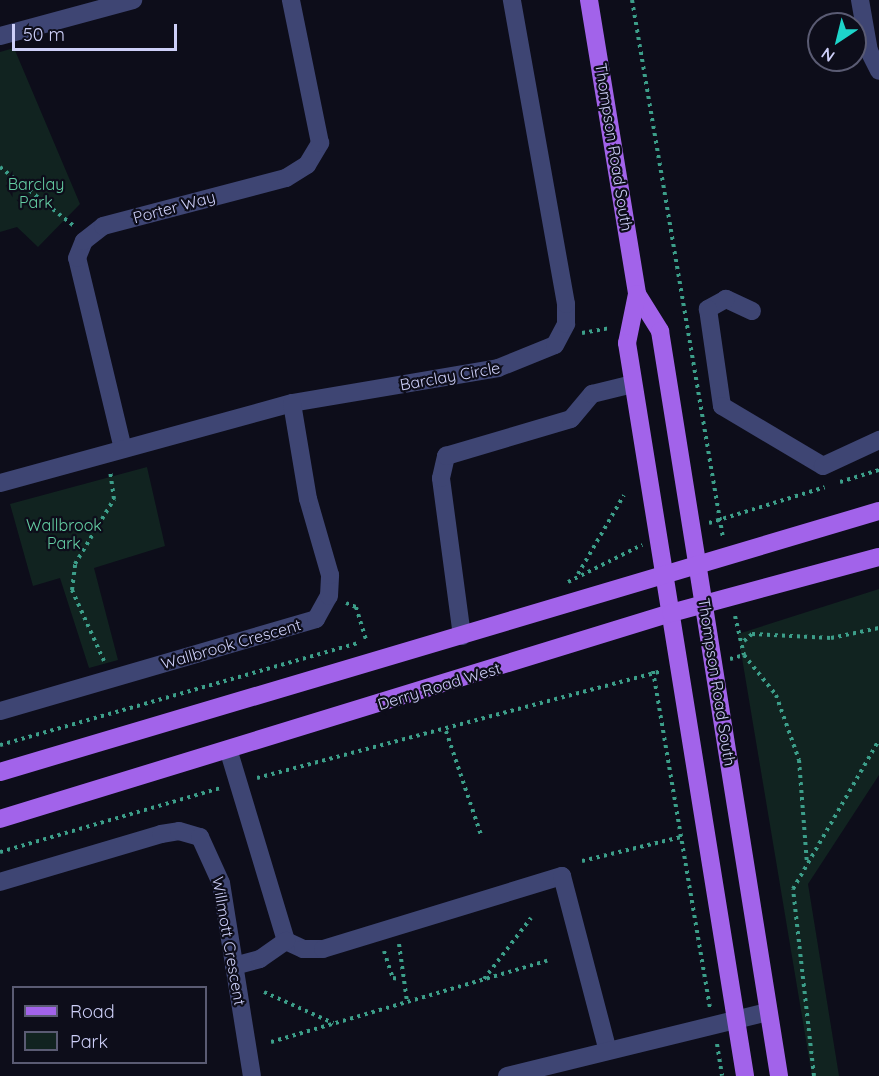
<!DOCTYPE html>
<style>
body{margin:0}
#map{position:relative;width:879px;height:1076px;overflow:hidden;background:#0d0d1a;font-family:Quicksand,sans-serif}
div>[style]{position:absolute}
.green>*{inset:0;background:#112320}
.path>*{height:4px;margin-top:-2px;transform-origin:0;background:repeating-linear-gradient(90deg,#3c9e89 0 3px,transparent 0 7.5px)}
.minor>*{height:18px;margin:-9px;padding:0 9px;transform-origin:9px;border-radius:9px;background:#3e4573}
.major>*{height:18px;margin:-9px;padding:0 9px;transform-origin:9px;border-radius:9px;background:#a263ea}
span{translate:-50% -50%;white-space:nowrap;text-align:center;line-height:1.15;-webkit-text-stroke:4.5px #0d0d1a;paint-order:stroke}
.street-label{font-size:16px;color:#cdcff8}
.park-label{font-size:16px;color:#64cda3}
.legend{position:absolute;left:12px;top:986px;width:195px;height:78px;box-sizing:border-box;background:#0d0d1a;border:2px solid #5a5b73;margin:0;padding:8px 10px;list-style:none;font-size:18px;color:#cdcff8}
.legend li{display:flex;align-items:center;gap:12px;height:30px}
.legend b{width:30px;border:2px solid #5a5b73}
.north{position:absolute;left:807px;top:12px;width:60px;height:60px;box-sizing:border-box;background:#0d0d1a;border:2px solid #5a5b73;border-radius:50%;rotate:215deg;font-size:16px;font-weight:700;line-height:24px;text-align:center;color:#cdcff8}
.north::after{content:'';display:block;margin:auto;width:21px;height:27px;background:#1dd5ca;clip-path:polygon(50% 0,100% 100%,50% 72%,0 100%)}
.scale{position:absolute;left:12px;top:24px;width:165px;height:27px;box-sizing:border-box;border:3px solid #cdcff8;border-top:0;padding-left:8px;font-size:18px;line-height:21px;white-space:nowrap;color:#cdcff8;-webkit-text-stroke:4px #0d0d1a;paint-order:stroke}
</style>
<div id="map">
<div class="green">
<div style="clip-path:polygon(14px 48px,80px 204px,38px 247px,17px 227px,0 232px,0 52px)"></div>
<div style="clip-path:polygon(147px 467px,165px 546px,94px 568px,118px 660px,89px 668px,60px 578px,33px 586px,10px 504px)"></div>
<div style="clip-path:polygon(879px 589px,879px 775px,808px 884px,839px 1076px,812px 1076px,738px 634px)"></div>
</div>
<div class="path">
<div style="left:632px;top:0;width:546px;rotate:80.4deg"></div>
<div style="left:0;top:167px;width:95px;rotate:38.6deg"></div>
<div style="left:582px;top:333px;width:28px;rotate:-10deg"></div>
<div style="left:840px;top:482px;width:41px;rotate:-17.1deg"></div>
<div style="left:709px;top:523px;width:121px;rotate:-17.2deg"></div>
<div style="left:578px;top:574px;width:91px;rotate:-59.8deg"></div>
<div style="left:568px;top:582px;width:83px;rotate:-26.6deg"></div>
<div style="left:346px;top:603px;width:11px;rotate:22deg"></div>
<div style="left:356px;top:607px;width:34px;rotate:73deg"></div>
<div style="left:735px;top:616px;width:40px;rotate:77deg"></div>
<div style="left:744px;top:655px;width:51px;rotate:51.3deg"></div>
<div style="left:776px;top:695px;width:69px;rotate:70.5deg"></div>
<div style="left:799px;top:760px;width:104px;rotate:85.6deg"></div>
<div style="left:744px;top:641px;width:11px;rotate:-41deg"></div>
<div style="left:752px;top:634px;width:79px;rotate:2.9deg"></div>
<div style="left:831px;top:638px;width:49px;rotate:-11.8deg"></div>
<div style="left:730px;top:659px;width:15px;rotate:-16deg"></div>
<div style="left:104px;top:661px;width:78px;rotate:-114.3deg"></div>
<div style="left:72px;top:590px;width:26px;rotate:-83deg"></div>
<div style="left:75px;top:564px;width:76px;rotate:-59deg"></div>
<div style="left:114px;top:499px;width:28px;rotate:-98deg"></div>
<div style="left:653px;top:671px;width:341px;rotate:80.4deg"></div>
<div style="left:446px;top:731px;width:110px;rotate:71.4deg"></div>
<div style="left:0;top:745px;width:371px;rotate:-15.9deg"></div>
<div style="left:257px;top:778px;width:418px;rotate:-14.8deg"></div>
<div style="left:0;top:852px;width:230px;rotate:-16.2deg"></div>
<div style="left:582px;top:861px;width:102px;rotate:-13.6deg"></div>
<div style="left:399px;top:944px;width:59px;rotate:82.1deg"></div>
<div style="left:384px;top:951px;width:28px;rotate:72deg"></div>
<div style="left:393px;top:978px;width:7px;rotate:8deg"></div>
<div style="left:484px;top:979px;width:77px;rotate:-52.4deg"></div>
<div style="left:264px;top:992px;width:76px;rotate:24.2deg"></div>
<div style="left:271px;top:1042px;width:288px;rotate:-16.4deg"></div>
<div style="left:717px;top:1044px;width:32px;rotate:81deg"></div>
<div style="left:814px;top:1076px;width:188px;rotate:-96.4deg"></div>
<div style="left:793px;top:889px;width:172px;rotate:-60deg"></div>
</div>
<div class="minor">
<div style="left:860px;top:0;width:52px;rotate:80deg"></div>
<div style="left:869px;top:51px;width:22px;rotate:63deg"></div>
<div style="left:0;top:36px;width:138px;rotate:-15.1deg"></div>
<div style="left:752px;top:311px;width:29px;rotate:-155deg"></div>
<div style="left:726px;top:299px;width:21px;rotate:151deg"></div>
<div style="left:708px;top:309px;width:98px;rotate:81.8deg"></div>
<div style="left:722px;top:406px;width:117px;rotate:30.7deg"></div>
<div style="left:823px;top:466px;width:62px;rotate:-24.9deg"></div>
<div style="left:123px;top:449px;width:196px;rotate:-103.5deg"></div>
<div style="left:77px;top:258px;width:18px;rotate:-68deg"></div>
<div style="left:84px;top:241px;width:24px;rotate:-38deg"></div>
<div style="left:103px;top:226px;width:189px;rotate:-14.7deg"></div>
<div style="left:286px;top:178px;width:25px;rotate:-32deg"></div>
<div style="left:307px;top:165px;width:26px;rotate:-59deg"></div>
<div style="left:320px;top:143px;width:146px;rotate:-101.5deg"></div>
<div style="left:0;top:483px;width:303px;rotate:-15.3deg"></div>
<div style="left:292px;top:403px;width:209px;rotate:-9.6deg"></div>
<div style="left:498px;top:368px;width:61px;rotate:-22deg"></div>
<div style="left:555px;top:345px;width:24px;rotate:-62deg"></div>
<div style="left:566px;top:324px;width:20px;rotate:-90deg"></div>
<div style="left:566px;top:304px;width:309px;rotate:-100.1deg"></div>
<div style="left:462px;top:636px;width:159px;rotate:-97.6deg"></div>
<div style="left:441px;top:478px;width:23px;rotate:-77deg"></div>
<div style="left:446px;top:456px;width:130px;rotate:-16.5deg"></div>
<div style="left:571px;top:419px;width:33px;rotate:-50deg"></div>
<div style="left:592px;top:394px;width:42px;rotate:-13.7deg"></div>
<div style="left:0;top:711px;width:329px;rotate:-16.2deg"></div>
<div style="left:316px;top:619px;width:26px;rotate:-61deg"></div>
<div style="left:329px;top:596px;width:21px;rotate:-87deg"></div>
<div style="left:330px;top:575px;width:79px;rotate:-106.1deg"></div>
<div style="left:308px;top:499px;width:97px;rotate:-99.5deg"></div>
<div style="left:229px;top:752px;width:197px;rotate:73.2deg"></div>
<div style="left:286px;top:941px;width:19px;rotate:25deg"></div>
<div style="left:303px;top:949px;width:20px"></div>
<div style="left:323px;top:949px;width:250px;rotate:-17deg"></div>
<div style="left:562px;top:876px;width:178px;rotate:75.3deg"></div>
<div style="left:0;top:882px;width:168px;rotate:-16.6deg"></div>
<div style="left:161px;top:834px;width:18px;rotate:-9deg"></div>
<div style="left:179px;top:831px;width:22px;rotate:16deg"></div>
<div style="left:200px;top:837px;width:51px;rotate:65.5deg"></div>
<div style="left:221px;top:883px;width:195px;rotate:80.9deg"></div>
<div style="left:234px;top:966px;width:27px;rotate:-15deg"></div>
<div style="left:260px;top:959px;width:32px;rotate:-35deg"></div>
<div style="left:507px;top:1076px;width:269px;rotate:-13.8deg"></div>
</div>
<div class="major">
<div style="left:589px;top:0;width:298px;rotate:80.7deg"></div>
<div style="left:637px;top:294px;width:44px;rotate:58.1deg"></div>
<div style="left:660px;top:331px;width:754px;rotate:80.92deg"></div>
<div style="left:637px;top:294px;width:50px;rotate:101.5deg"></div>
<div style="left:627px;top:343px;width:742px;rotate:80.85deg"></div>
<div style="left:0;top:772px;width:917px;rotate:-16.54deg"></div>
<div style="left:0;top:819px;width:702px;rotate:-17.07deg"></div>
<div style="left:671px;top:613px;width:215px;rotate:-15.1deg"></div>
</div>
<div class="street-label">
<span style="left:614px;top:147px;rotate:81deg">Thompson Road South</span>
<span style="left:174px;top:207px;rotate:-15deg">Porter Way</span>
<span style="left:450px;top:376px;rotate:-10deg">Barclay Circle</span>
<span style="left:231px;top:644px;rotate:-16deg">Wallbrook Crescent</span>
<span style="left:717px;top:682px;rotate:81deg">Thompson Road South</span>
<span style="left:439px;top:686px;rotate:-17deg">Derry Road West</span>
<span style="left:229px;top:941px;rotate:80deg">Willmott Crescent</span>
</div>
<div class="park-label">
<span style="left:36px;top:193px">Barclay<br>Park</span>
<span style="left:64px;top:534px">Wallbrook<br>Park</span>
</div>
<ul class="legend">
<li><b style="height:8px;background:#a263ea"></b>Road</li>
<li><b style="height:16px;background:#112320"></b>Park</li>
</ul>
<div class="north">N</div>
<div class="scale">50 m</div>
</div>
